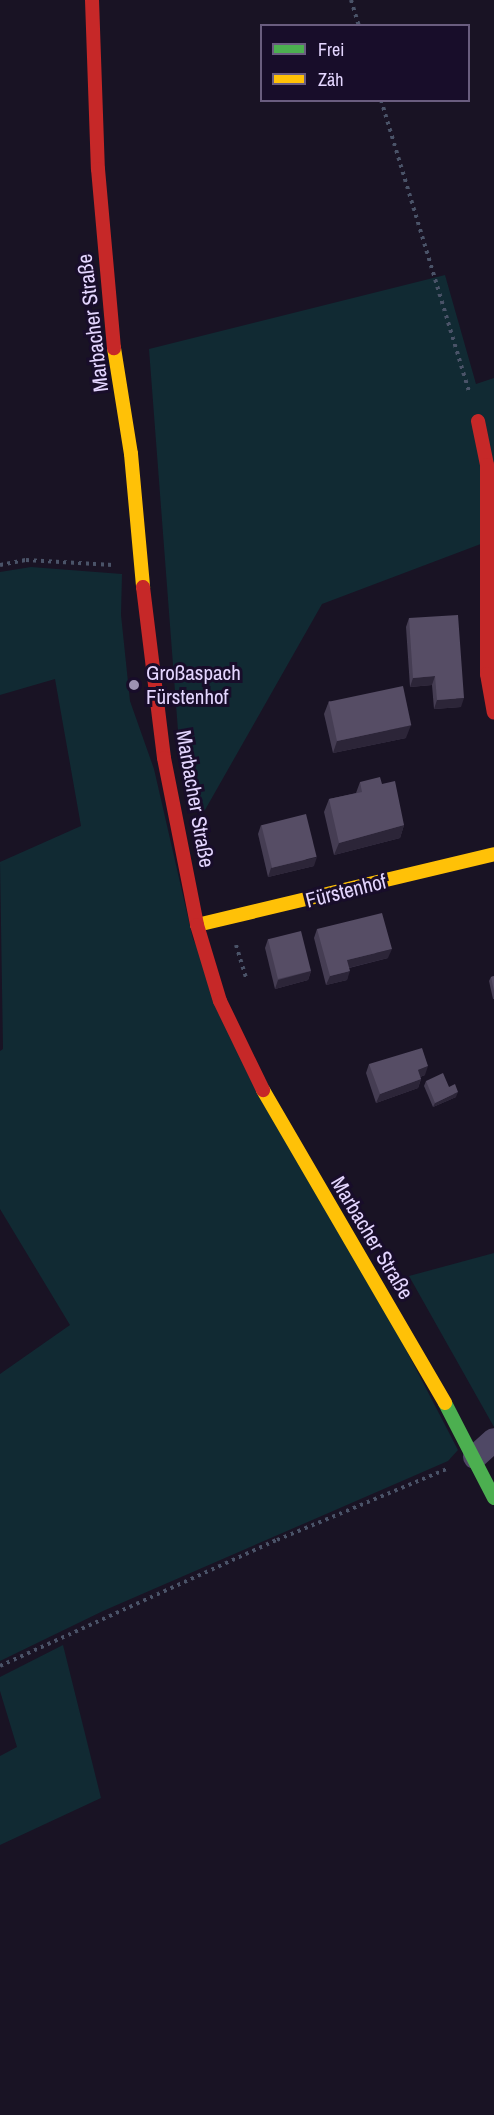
<!DOCTYPE html>
<meta charset="utf-8">
<style>
body{margin:0}
#map{position:relative;width:494px;height:2115px;overflow:hidden;background:#191324;font-family:"Archivo Narrow",sans-serif}
div>[style]{position:absolute}
.green>*{inset:0;background:#112a33}
.path>*{height:4px;margin-top:-2px;transform-origin:0;background:repeating-linear-gradient(90deg,#4a5368 0 3px,transparent 0 7.5px)}
.street>*{height:24px;margin:-12px;padding:0 12px;transform-origin:12px;border-radius:12px;background:#4f4865}
.fast>*{height:14px;margin:-7px;padding:0 7px;transform-origin:7px;border-radius:7px;background:#4caf50}
.slow>*{height:14px;margin:-7px;padding:0 7px;transform-origin:7px;border-radius:7px;background:#ffc107}
.jam>*{height:14px;margin:-7px;padding:0 7px;transform-origin:7px;border-radius:7px;background:#c62828}
.wall>*{inset:0;background:#453d53}
.shaded-wall>*{inset:0;background:#2c2538}
.building>*{inset:0;background:#564d65;transform-origin:0 0}
.dots>*{width:16px;height:16px;translate:-50% -50%;box-sizing:border-box;border:3px solid #180d2a;border-radius:50%}
span{translate:-50% -50%;white-space:nowrap;text-align:center;line-height:1.15;-webkit-text-stroke:6px #180d2a;paint-order:stroke}
.street-label{font-size:21px;color:#e4d6ff}
.poi-label{font-size:21px;color:#e4d6ff}
.left{translate:0 -50%;text-align:left}
.legend{position:absolute;left:260px;top:24px;width:210px;height:78px;box-sizing:border-box;background:#180d2a;border:2px solid #6a5d7f;margin:0;padding:8px 10px;list-style:none;font-size:18px;color:#e4d6ff}
.legend li{display:flex;align-items:center;gap:12px;height:30px}
.legend b{width:30px;border:2px solid #6a5d7f}
</style>
<div id="map">
<div class="green">
<div style="clip-path:polygon(445px 275px,476px 384px,494px 378px,494px 539px,322px 604px,201px 817px,180px 757px,149px 349px)"></div>
<div style="clip-path:polygon(31px 567px,122px 574px,121px 615px,130px 701px,154px 769px,193px 939px,458px 1450px,448px 1461px,103px 1611px,0 1661px,0 1374px,70px 1325px,0 1209px,0 1051px,3px 1049px,0 862px,81px 826px,55px 679px,0 695px,0 572px)"></div>
<div style="clip-path:polygon(494px 1253px,494px 1427px,409px 1276px)"></div>
<div style="clip-path:polygon(63px 1645px,101px 1798px,0 1845px,0 1756px,17px 1747px,0 1691px,0 1677px)"></div>
</div>
<div class="path">
<div style="left:351px;top:0;width:27px;rotate:73deg"></div>
<div style="left:381px;top:100px;width:307px;rotate:73.2deg"></div>
<div style="left:0;top:565px;width:26px;rotate:-11deg"></div>
<div style="left:26px;top:560px;width:87px;rotate:3.3deg"></div>
<div style="left:236px;top:945px;width:34px;rotate:73deg"></div>
<div style="left:0;top:1666px;width:304px;rotate:-24.5deg"></div>
<div style="left:277px;top:1540px;width:186px;rotate:-22.7deg"></div>
</div>
<div class="street">
<div style="left:475px;top:1457px;width:25px;rotate:-42deg"></div>
</div>
<div class="fast">
<div style="left:445px;top:1403px;width:107px;rotate:62.7deg"></div>
</div>
<div class="slow">
<div style="left:114px;top:348px;width:107px;rotate:80.9deg"></div>
<div style="left:131px;top:454px;width:134px;rotate:84.8deg"></div>
<div style="left:197px;top:925px;width:305px;rotate:-13.4deg"></div>
<div style="left:263px;top:1090px;width:362px;rotate:59.8deg"></div>
</div>
<div class="jam">
<div style="left:92px;top:0;width:169px;rotate:88deg"></div>
<div style="left:98px;top:169px;width:180px;rotate:84.9deg"></div>
<div style="left:478px;top:421px;width:45px;rotate:78.4deg"></div>
<div style="left:487px;top:465px;width:209px;rotate:90deg"></div>
<div style="left:487px;top:674px;width:39px;rotate:80deg"></div>
<div style="left:143px;top:587px;width:172px;rotate:83deg"></div>
<div style="left:164px;top:758px;width:170px;rotate:78.8deg"></div>
<div style="left:197px;top:925px;width:79px;rotate:73.2deg"></div>
<div style="left:220px;top:1001px;width:99px;rotate:64.2deg"></div>
</div>
<div class="wall">
<div style="clip-path:polygon(409px 618px,461px 707px,434px 709px,432px 685px,410px 687px,406px 627px)"></div>
<div style="clip-path:polygon(329px 701px,406px 738px,333px 753px,324px 714px)"></div>
<div style="clip-path:polygon(360px 782px,382px 784px,404px 825px,400px 838px,334px 855px,324px 812px,329px 799px,356px 793px)"></div>
<div style="clip-path:polygon(261px 825px,314px 866px,268px 877px,258px 834px)"></div>
<div style="clip-path:polygon(317px 929px,388px 958px,349px 968px,347px 980px,326px 985px,314px 938px)"></div>
<div style="clip-path:polygon(268px 939px,311px 971px,308px 980px,275px 989px,265px 948px)"></div>
<div style="clip-path:polygon(494px 976px,494px 999px,493px 999px,489px 981px,491px 977px)"></div>
<div style="clip-path:polygon(369px 1064px,425px 1075px,420px 1077px,421px 1079px,418px 1088px,376px 1103px,366px 1073px)"></div>
<div style="clip-path:polygon(426px 1081px,449px 1087px,456px 1097px,433px 1107px,424px 1086px)"></div>
</div>
<div class="shaded-wall">
<div style="clip-path:polygon(435px 676px,432px 685px,410px 687px,413px 678px)"></div>
<div style="clip-path:polygon(464px 698px,461px 707px,434px 709px,437px 700px)"></div>
<div style="clip-path:polygon(411px 725px,406px 738px,333px 753px,337px 741px)"></div>
<div style="clip-path:polygon(404px 825px,400px 838px,334px 855px,339px 843px)"></div>
<div style="clip-path:polygon(317px 857px,314px 866px,268px 877px,271px 868px)"></div>
<div style="clip-path:polygon(392px 949px,388px 958px,344px 969px,347px 960px)"></div>
<div style="clip-path:polygon(311px 971px,308px 980px,275px 989px,278px 980px)"></div>
<div style="clip-path:polygon(350px 971px,347px 980px,326px 985px,330px 976px)"></div>
<div style="clip-path:polygon(428px 1066px,425px 1075px,414px 1079px,418px 1070px)"></div>
<div style="clip-path:polygon(421px 1079px,418px 1088px,376px 1103px,380px 1094px)"></div>
<div style="clip-path:polygon(458px 1092px,456px 1097px,433px 1107px,435px 1103px)"></div>
</div>
<div class="building">
<div style="clip-path:polygon(458px 615px,464px 698px,437px 700px,435px 676px,413px 678px,409px 618px)"></div>
<div style="left:403px;top:686px;width:40px;height:76px;rotate:78deg"></div>
<div style="clip-path:polygon(380px 777px,382px 784px,395px 781px,404px 825px,339px 843px,329px 799px,362px 792px,360px 782px)"></div>
<div style="left:306px;top:814px;width:44px;height:46px;rotate:76deg"></div>
<div style="clip-path:polygon(382px 913px,392px 949px,347px 960px,350px 971px,330px 976px,317px 929px)"></div>
<div style="left:301px;top:931px;width:41px;height:34px;rotate:76deg"></div>
<div style="clip-path:polygon(494px 976px,494px 991px,491px 977px)"></div>
<div style="clip-path:polygon(422px 1048px,428px 1066px,418px 1070px,421px 1079px,380px 1094px,369px 1064px)"></div>
<div style="clip-path:polygon(443px 1073px,449px 1087px,455px 1084px,458px 1092px,435px 1103px,426px 1081px)"></div>
</div>
<div class="dots">
<div style="left:134px;top:685px;background:#9d92b2"></div>
</div>
<div class="street-label">
<span style="left:93px;top:323px;rotate:-97deg">Marbacher Straße</span>
<span style="left:195px;top:799px;rotate:80deg">Marbacher Straße</span>
<span style="left:346px;top:891px;rotate:-14deg">Fürstenhof</span>
<span style="left:372px;top:1238px;rotate:59deg">Marbacher Straße</span>
</div>
<div class="poi-label">
<span class="left" style="left:146px;top:685px">Großaspach<br>Fürstenhof</span>
</div>
<ul class="legend">
<li><b style="height:8px;background:#4caf50"></b>Frei</li>
<li><b style="height:8px;background:#ffc107"></b>Zäh</li>
</ul>
</div>
